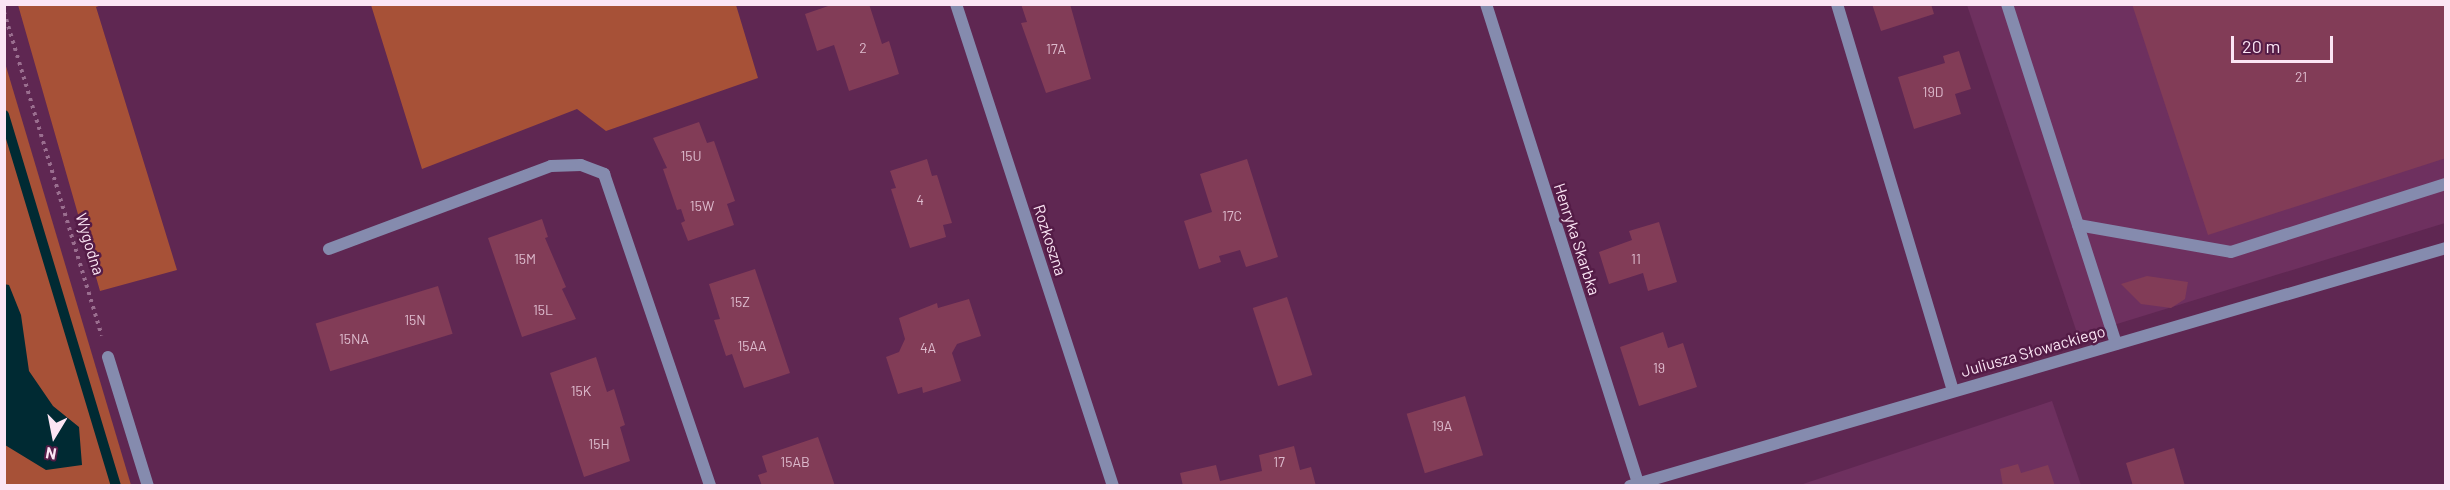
<!DOCTYPE html>
<meta charset="utf-8">
<style>
body{margin:0}
#map{position:relative;width:2450px;height:490px;overflow:hidden;background:#5f2752;font-family:Barlow,sans-serif}
div>[style]{position:absolute}
.built>*{inset:0;background:#6e305f}
.forest>*{inset:0;background:#a75137}
.water>*{inset:0;background:#002a33}
.stream>*{height:10px;margin:-5px;padding:0 5px;transform-origin:5px;border-radius:5px;background:#002a33}
.building>*{inset:0;background:#823c57;transform-origin:0 0}
.path>*{height:4px;margin-top:-2px;transform-origin:0;background:repeating-linear-gradient(90deg,#9a6e8f 0 3px,transparent 0 7.5px)}
.service>*{height:12px;margin:-6px;padding:0 6px;transform-origin:6px;border-radius:6px;background:#858bae}
.minor>*{height:12px;margin:-6px;padding:0 6px;transform-origin:6px;border-radius:6px;background:#858bae}
span{translate:-50% -50%;white-space:nowrap;text-align:center;line-height:1.15;-webkit-text-stroke:5px #541c47;paint-order:stroke}
.number-label{font-size:14px;color:#ddbbcd}
.number-label span{-webkit-text-stroke-width:0}
.street-label{font-size:16px;color:#fbe5f4}
.frame{position:absolute;inset:0;border:6px solid #fbe5f4;pointer-events:none}
.north{position:absolute;left:24px;top:406px;width:60px;height:60px;-webkit-text-stroke:4px #541c47;paint-order:stroke;rotate:190deg;font-size:16px;font-weight:700;line-height:24px;text-align:center;color:#fbe5f4}
.north::after{content:'';display:block;margin:auto;width:21px;height:27px;background:#fbe5f4;clip-path:polygon(50% 0,100% 100%,50% 72%,0 100%)}
.scale{position:absolute;left:2231px;top:36px;width:102px;height:27px;box-sizing:border-box;border:3px solid #fbe5f4;border-top:0;padding-left:8px;font-size:18px;line-height:21px;white-space:nowrap;color:#fbe5f4;-webkit-text-stroke:4px #541c47;paint-order:stroke}
</style>
<div id="map">
<div class="built">
<div style="clip-path:polygon(1967px 5px,2445px 5px,2445px 223px,2078px 336px)"></div>
<div style="clip-path:polygon(2052px 401px,2081px 485px,1797px 486px)"></div>
</div>
<div class="forest">
<div style="clip-path:polygon(18px 5px,102px 5px,96px 7px,177px 270px,100px 291px)"></div>
<div style="clip-path:polygon(371px 5px,736px 5px,758px 78px,606px 131px,577px 109px,422px 169px)"></div>
<div style="clip-path:polygon(5px 63px,131px 485px,5px 485px)"></div>
</div>
<div class="water">
<div style="clip-path:polygon(4px 284px,9px 285px,21px 315px,29px 371px,53px 406px,79px 427px,82px 465px,46px 470px,5px 445px)"></div>
</div>
<div class="stream">
<div style="left:4px;top:115px;width:388px;rotate:73.2deg"></div>
</div>
<div class="building">
<div style="clip-path:polygon(834px 4px,869px 4px,882px 44px,889px 41px,899px 74px,849px 91px,834px 45px,817px 51px,805px 14px)"></div>
<div style="clip-path:polygon(1021px 4px,1070px 4px,1091px 79px,1046px 93px,1021px 23px,1027px 22px)"></div>
<div style="clip-path:polygon(1872px 4px,1931px 4px,1934px 14px,1881px 31px)"></div>
<div style="clip-path:polygon(2132px 4px,2446px 4px,2446px 158px,2208px 235px)"></div>
<div style="clip-path:polygon(1959px 51px,1971px 89px,1955px 94px,1961px 114px,1914px 129px,1898px 77px,1945px 63px,1943px 56px)"></div>
<div style="clip-path:polygon(699px 122px,707px 143px,714px 141px,735px 201px,727px 204px,734px 225px,688px 241px,681px 223px,685px 221px,681px 209px,677px 210px,663px 169px,667px 168px,653px 138px)"></div>
<div style="clip-path:polygon(927px 159px,932px 176px,937px 175px,952px 223px,943px 225px,946px 237px,910px 248px,891px 189px,896px 188px,890px 171px)"></div>
<div style="clip-path:polygon(1247px 159px,1278px 257px,1246px 267px,1240px 250px,1219px 256px,1221px 262px,1199px 269px,1184px 221px,1212px 212px,1200px 174px)"></div>
<div style="clip-path:polygon(542px 219px,548px 237px,545px 238px,566px 287px,562px 289px,576px 319px,522px 337px,488px 238px)"></div>
<div style="clip-path:polygon(1659px 222px,1677px 282px,1648px 291px,1643px 273px,1609px 284px,1599px 252px,1632px 240px,1629px 231px)"></div>
<div style="clip-path:polygon(755px 269px,790px 373px,744px 388px,732px 354px,726px 356px,714px 320px,720px 319px,709px 284px)"></div>
<div style="clip-path:polygon(2147px 276px,2188px 282px,2185px 299px,2171px 308px,2141px 304px,2121px 284px)"></div>
<div style="left:438px;top:286px;width:50px;height:128px;rotate:73deg"></div>
<div style="left:1287px;top:297px;width:82px;height:36px;rotate:72deg"></div>
<div style="clip-path:polygon(969px 299px,981px 336px,957px 344px,952px 353px,961px 381px,923px 393px,922px 387px,898px 394px,886px 357px,899px 352px,905px 339px,899px 318px,937px 303px,938px 308px)"></div>
<div style="clip-path:polygon(1663px 332px,1668px 348px,1683px 343px,1697px 387px,1639px 406px,1620px 347px)"></div>
<div style="clip-path:polygon(596px 357px,607px 392px,614px 389px,625px 425px,620px 427px,630px 461px,584px 477px,550px 373px)"></div>
<div style="left:1465px;top:396px;width:62px;height:61px;rotate:73deg"></div>
<div style="clip-path:polygon(818px 437px,835px 486px,762px 486px,758px 475px,767px 472px,762px 456px)"></div>
<div style="clip-path:polygon(1294px 446px,1300px 470px,1311px 467px,1316px 486px,1183px 486px,1180px 473px,1216px 465px,1220px 481px,1262px 471px,1259px 455px)"></div>
<div style="clip-path:polygon(2174px 448px,2185px 486px,2133px 486px,2126px 463px)"></div>
<div style="clip-path:polygon(2018px 464px,2021px 473px,2048px 465px,2055px 486px,2003px 486px,2000px 469px)"></div>
</div>
<div class="path">
<div style="left:4px;top:12px;width:338px;rotate:73.2deg"></div>
</div>
<div class="service">
<div style="left:2007px;top:4px;width:357px;rotate:72.2deg"></div>
<div style="left:2078px;top:225px;width:155px;rotate:10deg"></div>
<div style="left:2231px;top:252px;width:225px;rotate:-17.6deg"></div>
<div style="left:329px;top:249px;width:237px;rotate:-20.5deg"></div>
<div style="left:551px;top:166px;width:30px;rotate:-2deg"></div>
<div style="left:581px;top:165px;width:25px;rotate:21deg"></div>
<div style="left:604px;top:174px;width:330px;rotate:71.2deg"></div>
</div>
<div class="minor">
<div style="left:956px;top:4px;width:507px;rotate:71.96deg"></div>
<div style="left:1486px;top:4px;width:503px;rotate:72.39deg"></div>
<div style="left:1837px;top:4px;width:404px;rotate:73.3deg"></div>
<div style="left:108px;top:357px;width:135px;rotate:72.8deg"></div>
<div style="left:1630px;top:486px;width:850px;rotate:-16.26deg"></div>
</div>
<div class="number-label">
<span style="left:863px;top:48px">2</span>
<span style="left:1056px;top:49px">17A</span>
<span style="left:2301px;top:77px">21</span>
<span style="left:1933px;top:92px">19D</span>
<span style="left:691px;top:156px">15U</span>
<span style="left:920px;top:200px">4</span>
<span style="left:702px;top:206px">15W</span>
<span style="left:1232px;top:216px">17C</span>
<span style="left:525px;top:259px">15M</span>
<span style="left:1636px;top:259px">11</span>
<span style="left:740px;top:302px">15Z</span>
<span style="left:543px;top:310px">15L</span>
<span style="left:415px;top:320px">15N</span>
<span style="left:354px;top:339px">15NA</span>
<span style="left:752px;top:346px">15AA</span>
<span style="left:928px;top:348px">4A</span>
<span style="left:1659px;top:368px">19</span>
<span style="left:581px;top:391px">15K</span>
<span style="left:1442px;top:426px">19A</span>
<span style="left:599px;top:444px">15H</span>
<span style="left:795px;top:462px">15AB</span>
<span style="left:1279px;top:462px">17</span>
</div>
<div class="street-label">
<span style="left:1577px;top:239px;rotate:72deg">Henryka Skarbka</span>
<span style="left:1050px;top:240px;rotate:72deg">Rozkoszna</span>
<span style="left:90px;top:244px;rotate:73deg">Wygodna</span>
<span style="left:2033px;top:351px;rotate:-16deg">Juliusza Słowackiego</span>
</div>
<div class="frame"></div>
<div class="north">N</div>
<div class="scale">20 m</div>
</div>
